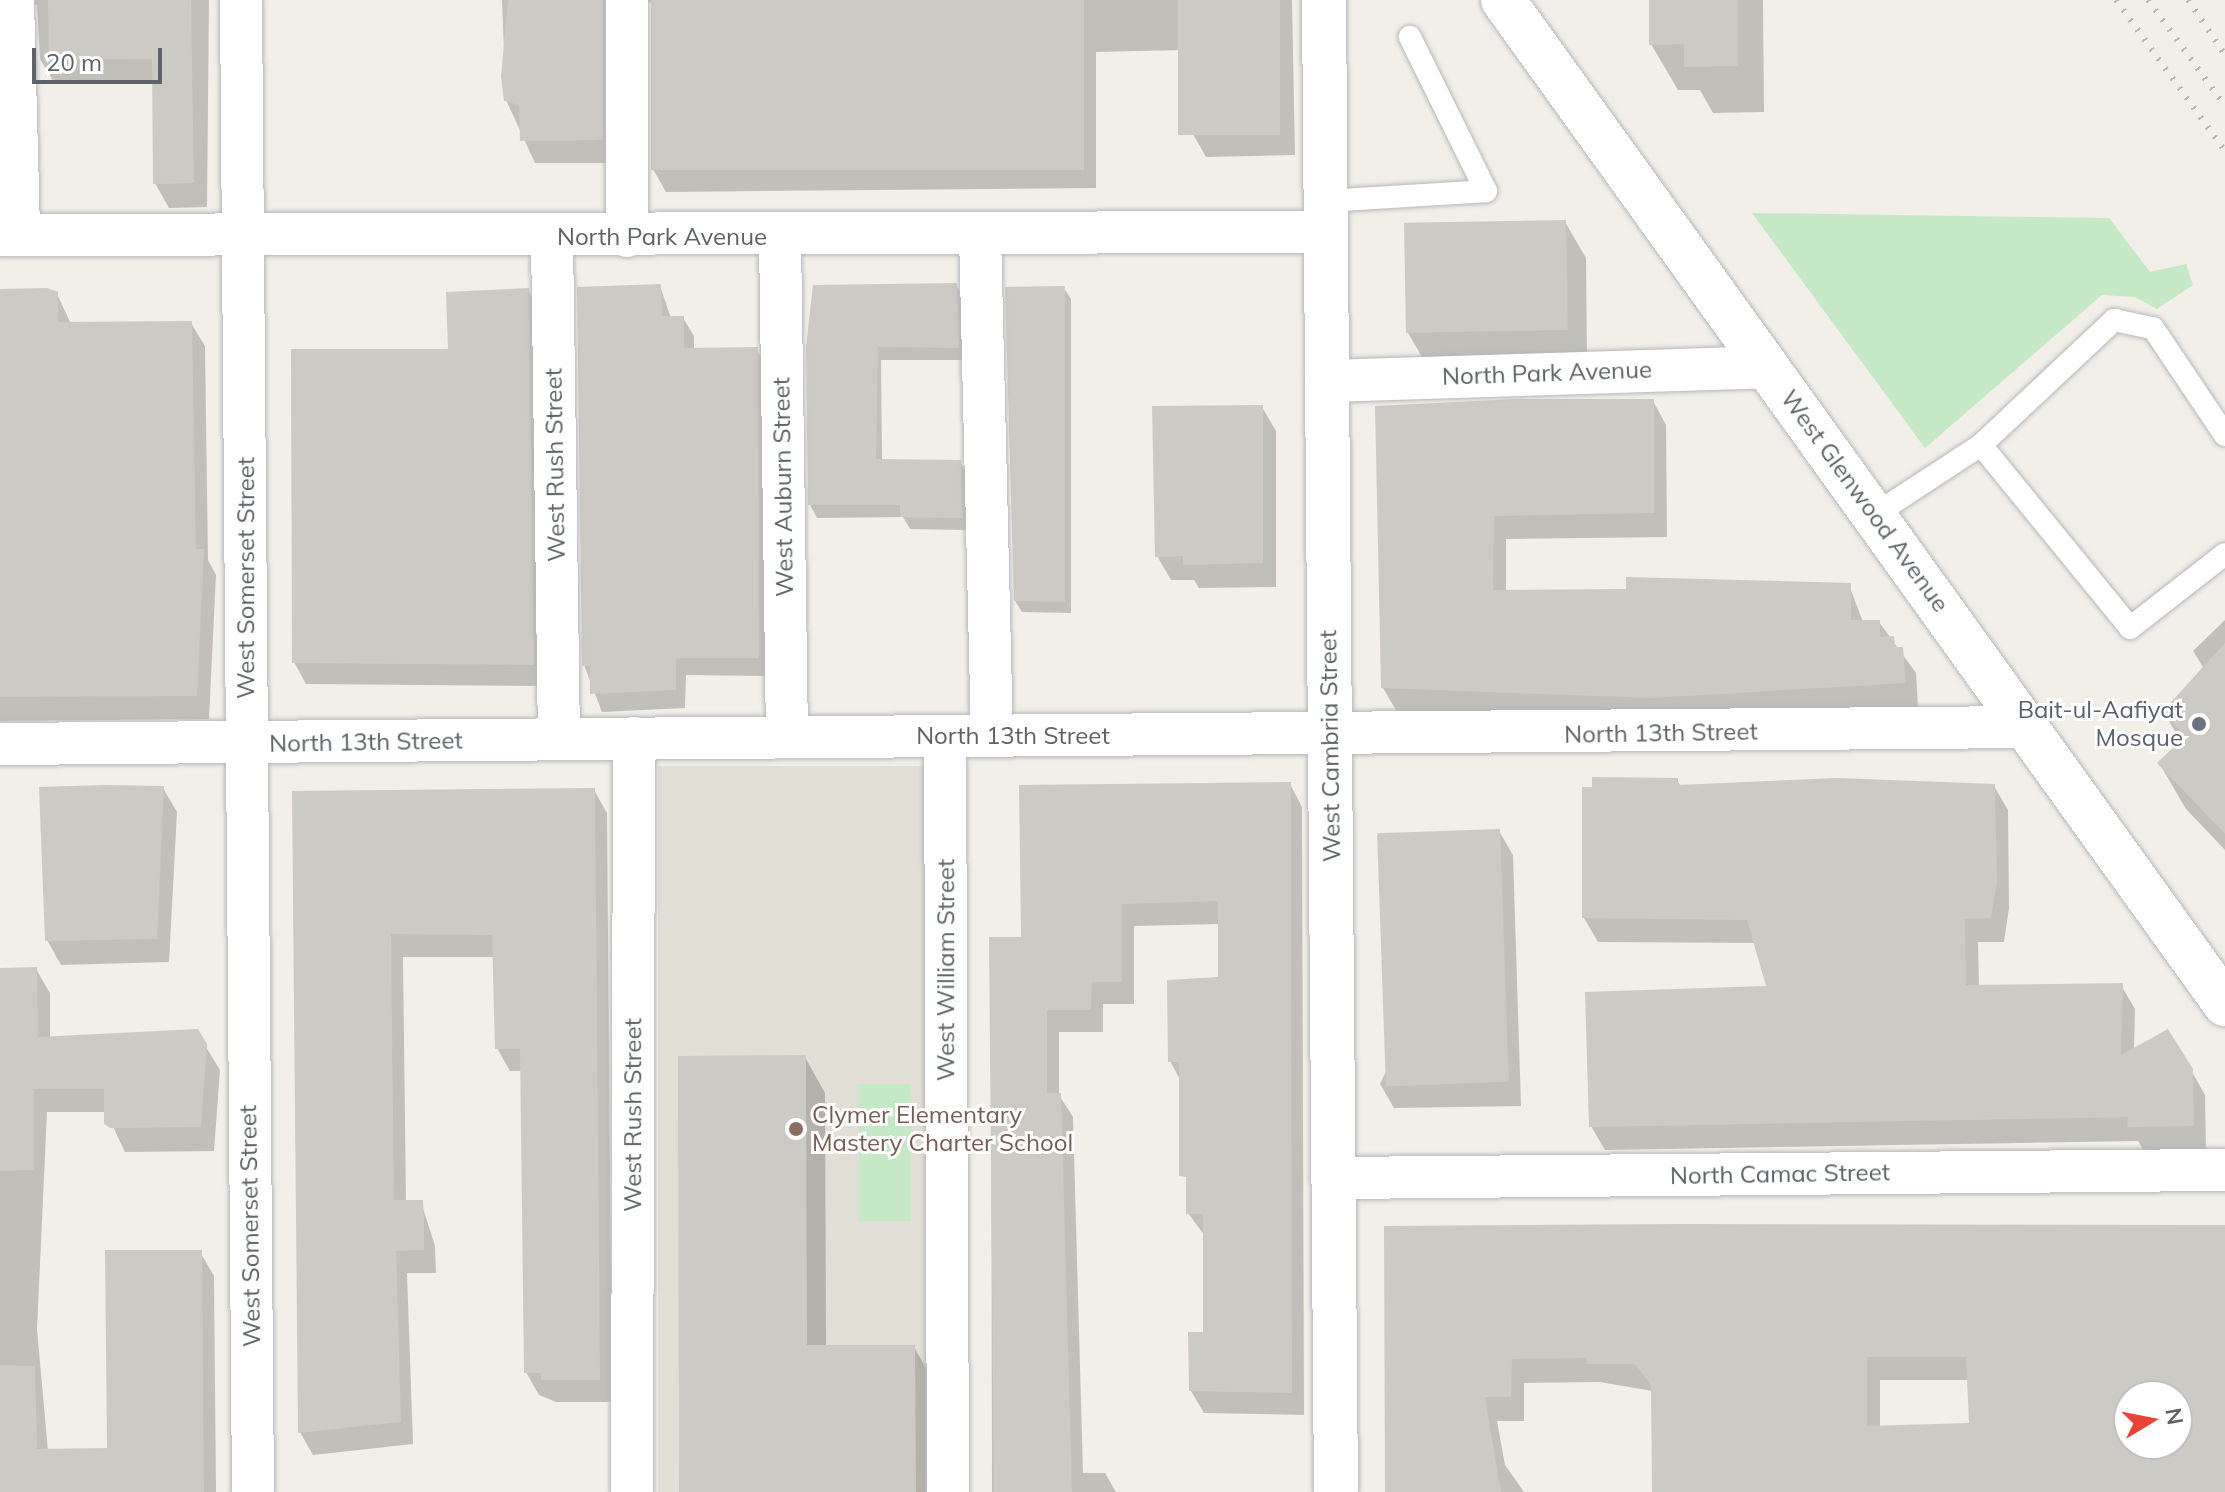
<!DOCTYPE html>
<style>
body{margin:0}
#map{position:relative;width:2225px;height:1492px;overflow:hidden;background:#f1efe8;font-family:Mulish,sans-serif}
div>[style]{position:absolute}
.education>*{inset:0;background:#e1ded6;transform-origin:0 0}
.green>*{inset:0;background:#c5e8c5;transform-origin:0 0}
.shadow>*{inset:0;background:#0003}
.building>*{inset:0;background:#cccac5;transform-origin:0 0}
.roads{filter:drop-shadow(0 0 2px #b5b8bc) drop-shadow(0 0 2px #b5b8bc)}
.lane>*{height:22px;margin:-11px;padding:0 11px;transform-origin:11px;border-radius:11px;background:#fff}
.street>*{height:42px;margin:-21px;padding:0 21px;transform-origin:21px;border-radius:21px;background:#fff}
.secondary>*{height:44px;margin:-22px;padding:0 22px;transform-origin:22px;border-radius:22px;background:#fff}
.rail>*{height:6px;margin-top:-3px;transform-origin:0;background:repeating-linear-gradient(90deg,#b6b7b8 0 2px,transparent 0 12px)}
.dots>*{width:22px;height:22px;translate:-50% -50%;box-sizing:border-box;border:4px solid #fff;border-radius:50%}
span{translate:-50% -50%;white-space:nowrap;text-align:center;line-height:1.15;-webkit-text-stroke:6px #fff;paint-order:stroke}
.street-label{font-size:24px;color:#5f6368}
.worship-label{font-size:24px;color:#5b616d}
.right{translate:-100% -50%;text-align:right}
.education-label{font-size:24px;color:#785e54}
.left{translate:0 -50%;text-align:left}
.north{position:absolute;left:2113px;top:1380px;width:80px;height:80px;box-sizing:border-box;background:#fff;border:2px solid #bfc1c3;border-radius:50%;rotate:80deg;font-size:22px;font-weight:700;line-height:32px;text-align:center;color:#5f6368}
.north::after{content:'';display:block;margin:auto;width:28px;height:36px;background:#ea4335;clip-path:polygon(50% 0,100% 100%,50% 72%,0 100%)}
.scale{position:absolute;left:32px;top:48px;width:130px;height:36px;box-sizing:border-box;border:4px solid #5f6368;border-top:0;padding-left:10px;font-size:24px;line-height:28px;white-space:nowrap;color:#5f6368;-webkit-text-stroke:6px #fff;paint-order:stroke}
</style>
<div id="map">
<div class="education">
<div style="left:658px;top:766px;width:274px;height:726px"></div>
</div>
<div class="green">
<div style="clip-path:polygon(1752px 213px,2109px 218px,2150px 272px,2186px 264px,2193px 285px,2157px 309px,2135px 297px,2102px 295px,1925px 448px)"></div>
<div style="left:859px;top:1084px;width:52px;height:137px"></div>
</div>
<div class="shadow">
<div style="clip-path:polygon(0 0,209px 0,207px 207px,169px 208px,155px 183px,154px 84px,55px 84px,40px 59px,37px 5px)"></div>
<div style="clip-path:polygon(502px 0,635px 0,615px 163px,535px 163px,506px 100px)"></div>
<div style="clip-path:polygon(645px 0,1292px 0,1295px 155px,1206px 157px,1193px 134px,1184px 50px,1096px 52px,1096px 188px,666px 192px,653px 169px,653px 4px)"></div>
<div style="clip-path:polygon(1651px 0,1763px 0,1764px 112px,1713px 113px,1700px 90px,1678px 90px,1651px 44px)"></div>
<div style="clip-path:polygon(1565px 222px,1586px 258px,1587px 365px,1427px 366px,1407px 331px)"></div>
<div style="clip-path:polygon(956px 285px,964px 298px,965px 360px,881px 360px,882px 461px,960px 462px,968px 475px,969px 530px,910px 529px,903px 517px,817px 518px,810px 505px,808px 346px)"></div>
<div style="clip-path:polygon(660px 286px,671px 318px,683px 318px,694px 336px,694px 350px,756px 349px,767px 367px,769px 676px,686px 675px,685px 708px,602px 712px,584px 665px)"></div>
<div style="clip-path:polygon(1064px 288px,1071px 299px,1071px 613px,1022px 612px,1015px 601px)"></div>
<div style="clip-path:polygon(528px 290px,540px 311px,545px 686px,306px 684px,294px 662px)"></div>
<div style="clip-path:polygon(0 292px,57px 294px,71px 324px,191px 323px,205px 346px,208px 560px,216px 575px,209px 719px,0 721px)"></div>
<div style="clip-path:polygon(1653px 401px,1666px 425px,1667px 537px,1506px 539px,1506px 592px,1849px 585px,1863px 622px,1879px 622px,1916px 673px,1918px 707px,1665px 721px,1397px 712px,1383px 688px,1377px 408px)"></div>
<div style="clip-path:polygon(1262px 407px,1276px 431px,1276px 587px,1199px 588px,1194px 580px,1171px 580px,1157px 556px)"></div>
<div style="clip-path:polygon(2225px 620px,2225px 850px,2186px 809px,2159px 763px,2181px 742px,2164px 712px,2203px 667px,2193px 651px)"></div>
<div style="clip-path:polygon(1677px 780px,1681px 787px,1994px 786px,2008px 810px,2009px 908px,2004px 942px,1978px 942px,1979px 987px,2121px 985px,2135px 1009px,2134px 1049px,2191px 1070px,2205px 1095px,2206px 1150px,2143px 1150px,2138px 1141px,1605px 1150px,1591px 1126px,1769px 988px,1756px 943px,1598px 942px,1584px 918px)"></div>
<div style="clip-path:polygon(1290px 784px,1302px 807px,1304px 1415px,1204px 1413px,1191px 1391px,1205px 1334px,1205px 1236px,1188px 1213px,1181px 1081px,1170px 1061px,1220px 979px,1220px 924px,1134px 926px,1134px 1004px,1103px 1004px,1103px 1032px,1059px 1032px,1059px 1095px,1073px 1117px,1083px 1473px,1105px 1473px,1116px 1492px,992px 1492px,991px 939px,1023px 939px)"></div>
<div style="clip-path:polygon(163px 788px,177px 812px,169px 962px,61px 965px,47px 940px)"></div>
<div style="clip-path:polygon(594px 790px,607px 813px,612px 1402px,556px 1402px,539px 1395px,526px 1372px,522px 1071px,510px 1071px,497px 1048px,494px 957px,403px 957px,406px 1202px,421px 1202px,435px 1246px,436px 1273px,407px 1273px,413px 1444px,313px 1455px,300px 1432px,294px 793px)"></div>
<div style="clip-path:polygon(1499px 831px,1513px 855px,1521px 1106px,1394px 1108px,1380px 1084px)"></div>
<div style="clip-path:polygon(36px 969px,50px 993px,50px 1039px,196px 1031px,220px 1070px,214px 1151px,125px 1152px,106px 1112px,47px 1112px,37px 1329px,48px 1451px,109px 1450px,200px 1252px,214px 1276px,216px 1492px,0 1492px,0 970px)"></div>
<div style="clip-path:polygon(805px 1057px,825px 1093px,826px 1347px,914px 1347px,935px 1383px,935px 1492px,681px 1492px)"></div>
<div style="clip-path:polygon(evenodd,2225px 1226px,2225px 1492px,1654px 1492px,1653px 1391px,1599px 1382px,1524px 1383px,1524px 1421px,1497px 1421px,1505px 1465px,1524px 1492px,1387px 1492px,1386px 1228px,2225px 1226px,1880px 1380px,1969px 1380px,1971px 1425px,1880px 1427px,1880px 1380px,2225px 1226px,2129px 1396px,2177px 1396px,2177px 1444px,2129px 1444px,2129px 1396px)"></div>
</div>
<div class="building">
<div style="clip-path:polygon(48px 0,191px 0,194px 183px,153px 184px,152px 59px,49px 60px)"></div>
<div style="clip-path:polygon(508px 0,603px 0,603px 140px,520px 141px,519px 105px,504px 101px,501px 77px)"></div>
<div style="left:651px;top:0;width:433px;height:170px"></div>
<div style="left:1178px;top:0;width:102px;height:135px"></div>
<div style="clip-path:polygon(1649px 0,1738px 0,1738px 66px,1684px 67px,1684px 44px,1649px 45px)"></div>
<div style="left:1566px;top:220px;width:110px;height:162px;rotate:89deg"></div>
<div style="clip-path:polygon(957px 283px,959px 348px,878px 347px,876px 459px,961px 460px,963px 518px,900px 517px,900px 505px,808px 505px,806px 346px,813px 285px)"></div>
<div style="clip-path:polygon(661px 284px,662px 316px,684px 316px,684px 348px,758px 347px,759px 658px,676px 658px,676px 690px,590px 694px,590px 666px,582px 666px,577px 287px)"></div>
<div style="clip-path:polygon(1065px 286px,1065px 602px,1014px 601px,1005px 287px)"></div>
<div style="clip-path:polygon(47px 288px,58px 292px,58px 322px,192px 321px,196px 549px,204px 549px,197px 696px,0 697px,0 289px)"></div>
<div style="clip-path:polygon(529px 288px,534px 665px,292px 663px,291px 349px,448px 349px,446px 292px)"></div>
<div style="clip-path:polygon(1516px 399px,1654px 399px,1654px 513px,1494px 516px,1493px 590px,1626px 589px,1626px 577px,1851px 583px,1851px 620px,1880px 620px,1880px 637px,1894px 636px,1895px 647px,1903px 647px,1906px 683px,1650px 698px,1381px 688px,1375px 406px)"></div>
<div style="clip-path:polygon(1263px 405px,1263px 563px,1183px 565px,1183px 556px,1155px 557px,1152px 406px)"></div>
<div style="clip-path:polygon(2225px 643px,2225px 834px,2157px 763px,2185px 736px,2162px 712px)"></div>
<div style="clip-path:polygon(1592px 777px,1678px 778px,1678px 785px,1837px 778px,1995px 784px,1997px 883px,1991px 918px,1965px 919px,1966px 985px,2123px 983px,2121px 1055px,2168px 1029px,2193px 1069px,2194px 1126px,2127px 1127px,2128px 1117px,1589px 1127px,1585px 992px,1766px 986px,1747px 920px,1582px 918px,1582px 787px,1592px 787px)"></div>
<div style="clip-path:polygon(1291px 782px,1292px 1393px,1189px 1391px,1188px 1332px,1203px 1332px,1203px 1214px,1186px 1214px,1186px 1177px,1179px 1176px,1179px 1062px,1168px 1062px,1167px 980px,1218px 977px,1218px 901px,1122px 904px,1122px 982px,1092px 982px,1091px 1010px,1047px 1010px,1047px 1093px,1061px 1093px,1072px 1492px,994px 1492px,989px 937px,1021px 937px,1019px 785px)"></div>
<div style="clip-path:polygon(104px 785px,164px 786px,157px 939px,45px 941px,39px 787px)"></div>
<div style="clip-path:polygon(595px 788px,600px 1380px,541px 1380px,541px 1373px,524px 1373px,520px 1049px,495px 1049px,492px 935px,391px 934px,394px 1200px,423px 1200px,424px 1221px,424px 1250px,396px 1251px,401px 1422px,298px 1433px,292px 791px)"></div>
<div style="left:1500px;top:829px;width:253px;height:123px;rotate:88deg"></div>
<div style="clip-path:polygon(37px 967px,38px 1037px,198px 1029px,207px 1044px,201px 1127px,110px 1128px,104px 1124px,104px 1089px,34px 1089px,34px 1170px,0 1171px,0 968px)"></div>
<div style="clip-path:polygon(806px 1055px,807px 1345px,915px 1345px,916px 1492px,679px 1492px,678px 1056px)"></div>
<div style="clip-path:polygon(evenodd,1680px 1224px,2225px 1225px,2225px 1492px,1652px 1492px,1651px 1385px,1635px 1364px,1587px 1364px,1586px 1358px,1512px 1359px,1511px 1397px,1485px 1397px,1501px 1492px,1385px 1492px,1384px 1226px,1680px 1224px,1867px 1357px,1966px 1357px,1969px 1423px,1867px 1426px,1867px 1357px,1680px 1224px,2129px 1396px,2177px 1396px,2177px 1444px,2129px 1444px,2129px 1396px)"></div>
<div style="clip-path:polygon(105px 1250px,202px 1250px,204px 1492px,0 1492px,0 1365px,35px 1366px,37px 1449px,107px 1448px)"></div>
</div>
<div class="roads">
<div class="lane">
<div style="left:1324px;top:201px;width:162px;rotate:-3.5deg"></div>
<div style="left:1486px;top:191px;width:172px;rotate:-116.3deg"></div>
<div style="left:1981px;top:445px;width:236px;rotate:50.8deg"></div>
<div style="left:2130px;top:628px;width:120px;rotate:-37.9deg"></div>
<div style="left:1874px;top:515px;width:128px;rotate:-33.2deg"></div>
<div style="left:1981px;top:445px;width:183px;rotate:-43.2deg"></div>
<div style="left:2114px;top:320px;width:40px;rotate:12deg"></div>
<div style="left:2153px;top:328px;width:129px;rotate:56.1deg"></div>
</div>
<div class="street">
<div style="left:13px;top:0;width:235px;rotate:88.5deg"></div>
<div style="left:241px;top:0;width:1492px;rotate:89.54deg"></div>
<div style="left:627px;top:0;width:236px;rotate:90deg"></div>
<div style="left:980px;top:234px;width:501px;rotate:88.63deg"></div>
<div style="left:0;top:235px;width:1324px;rotate:-0.13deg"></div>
<div style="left:780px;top:236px;width:501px;rotate:89.2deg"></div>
<div style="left:552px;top:238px;width:501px;rotate:89.2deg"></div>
<div style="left:1326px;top:381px;width:442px;rotate:-1.8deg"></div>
<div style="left:945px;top:736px;width:756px;rotate:89.77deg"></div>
<div style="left:0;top:744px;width:2027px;rotate:-0.48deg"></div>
<div style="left:1335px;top:1178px;width:890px;rotate:-0.52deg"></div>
<div style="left:632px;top:1492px;width:754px;rotate:-89.85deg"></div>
</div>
<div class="secondary">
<div style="left:1324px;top:0;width:1492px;rotate:89.54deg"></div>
<div style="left:1503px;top:0;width:1237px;rotate:54.28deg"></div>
</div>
</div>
<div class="rail">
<div style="left:2116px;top:0;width:186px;rotate:54.2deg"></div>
<div style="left:2148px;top:0;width:131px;rotate:54deg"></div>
<div style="left:2188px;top:0;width:66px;rotate:56.1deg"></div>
</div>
<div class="dots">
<div style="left:2199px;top:724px;background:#6b7280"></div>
<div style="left:796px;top:1129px;background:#8d6e63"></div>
</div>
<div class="street-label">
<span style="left:662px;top:237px">North Park Avenue</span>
<span style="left:1547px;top:373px;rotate:-2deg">North Park Avenue</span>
<span style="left:555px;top:465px;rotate:-91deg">West Rush Street</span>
<span style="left:783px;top:487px;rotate:-91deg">West Auburn Street</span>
<span style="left:1865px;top:501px;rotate:54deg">West Glenwood Avenue</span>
<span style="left:246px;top:578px;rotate:-90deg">West Somerset Street</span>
<span style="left:1661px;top:733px;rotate:-1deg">North 13th Street</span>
<span style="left:1013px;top:736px">North 13th Street</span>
<span style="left:366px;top:742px;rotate:-1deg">North 13th Street</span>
<span style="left:1330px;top:746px;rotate:-91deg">West Cambria Street</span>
<span style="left:946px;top:970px;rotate:-90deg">West William Street</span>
<span style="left:633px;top:1115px;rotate:-90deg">West Rush Street</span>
<span style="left:1780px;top:1174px;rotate:-1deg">North Camac Street</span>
<span style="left:250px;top:1226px;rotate:-91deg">West Somerset Street</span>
</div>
<div class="worship-label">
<span class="right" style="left:2183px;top:724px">Bait-ul-Aafiyat<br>Mosque</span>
</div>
<div class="education-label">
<span class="left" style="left:812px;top:1129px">Clymer Elementary<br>Mastery Charter School</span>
</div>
<div class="north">N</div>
<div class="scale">20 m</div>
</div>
